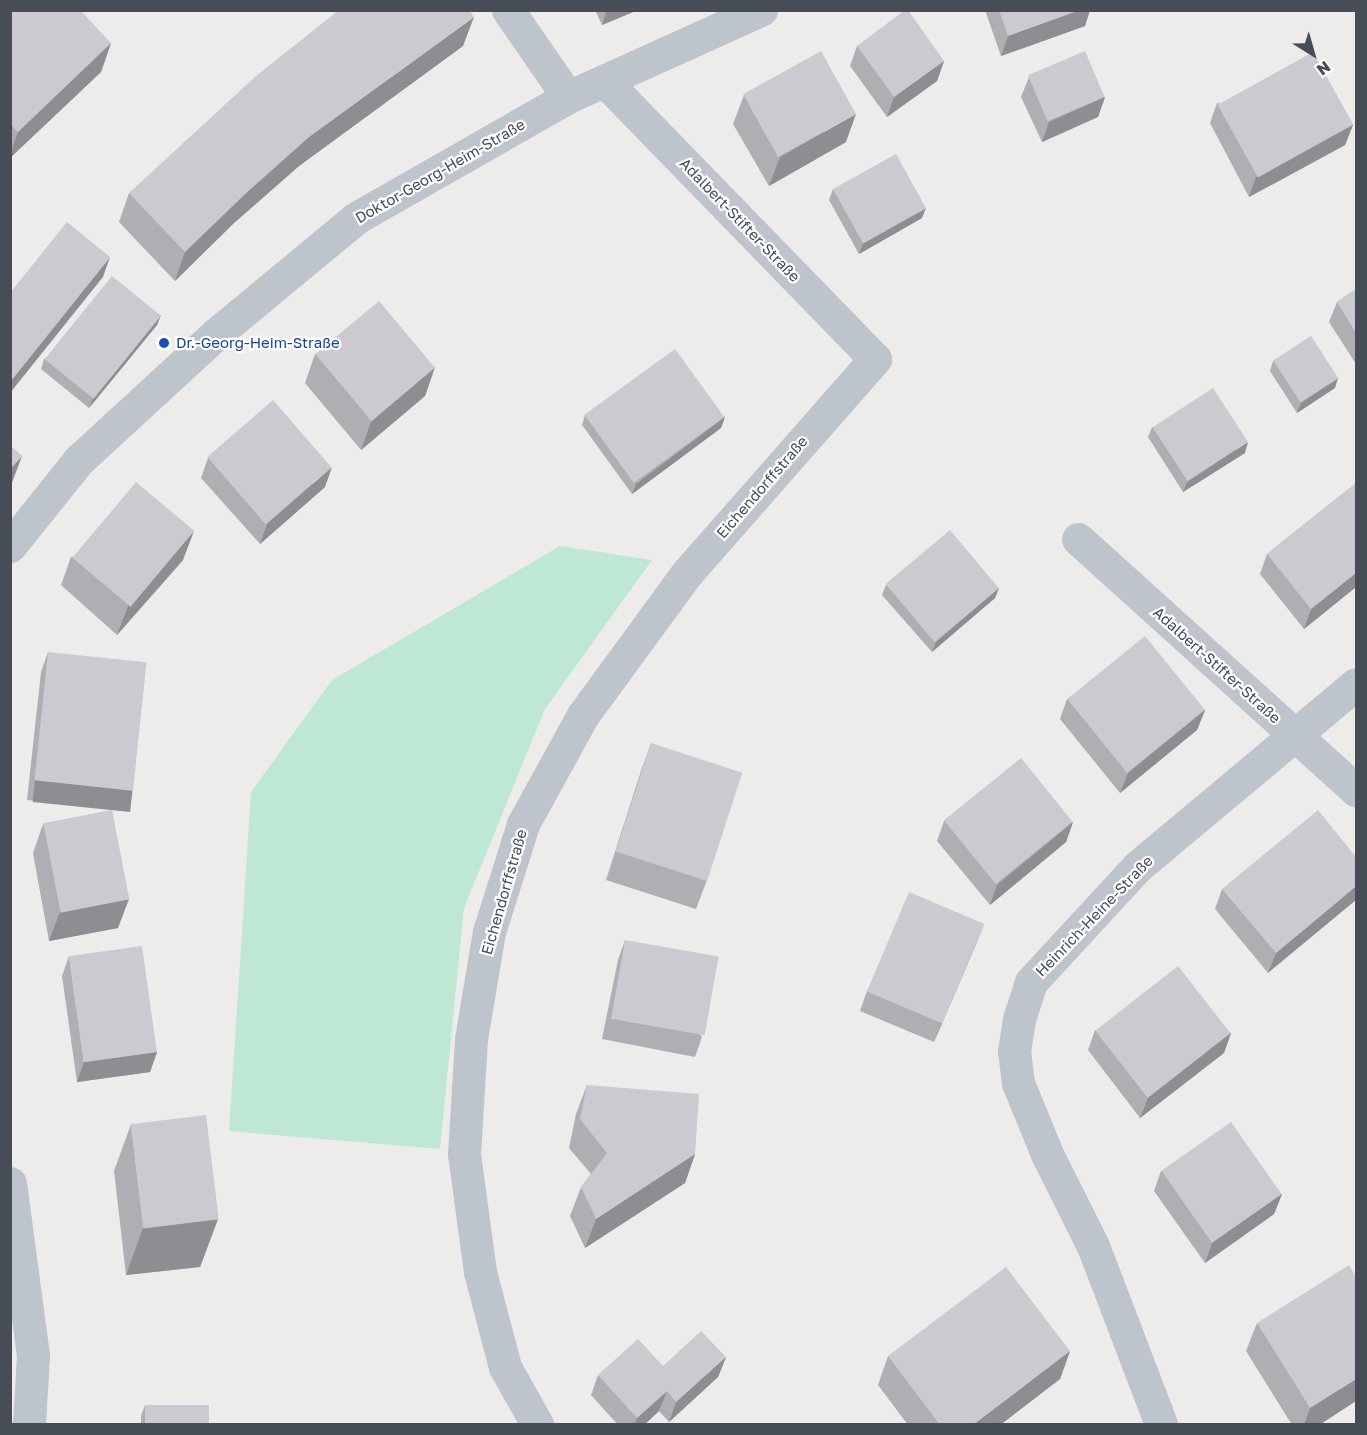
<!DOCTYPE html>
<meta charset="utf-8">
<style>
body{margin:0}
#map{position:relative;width:1367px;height:1435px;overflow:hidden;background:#eeeceb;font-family:"Golos Text",sans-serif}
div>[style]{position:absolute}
.green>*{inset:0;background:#bee8d3}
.minor>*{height:33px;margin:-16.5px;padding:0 16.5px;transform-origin:16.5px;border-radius:16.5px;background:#bec4cc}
.wall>*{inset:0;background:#aeaeb3}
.shaded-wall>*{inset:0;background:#8d8d92;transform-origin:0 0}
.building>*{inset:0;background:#cacad0;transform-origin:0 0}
.dots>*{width:16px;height:16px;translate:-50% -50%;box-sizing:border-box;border:3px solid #fff;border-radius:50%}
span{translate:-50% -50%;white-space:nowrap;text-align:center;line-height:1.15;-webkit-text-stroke:4.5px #fff;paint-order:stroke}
.street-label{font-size:15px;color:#464d56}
.transit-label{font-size:15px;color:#164399}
.left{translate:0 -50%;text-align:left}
.frame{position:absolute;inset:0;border:12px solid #464d56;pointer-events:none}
.north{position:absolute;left:1283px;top:24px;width:60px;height:60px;-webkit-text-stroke:4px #fff;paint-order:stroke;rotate:143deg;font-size:16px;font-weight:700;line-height:24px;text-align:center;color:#464d56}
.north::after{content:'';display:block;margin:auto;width:21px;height:27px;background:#464d56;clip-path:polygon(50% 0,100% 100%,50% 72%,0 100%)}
</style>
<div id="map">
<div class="green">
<div style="clip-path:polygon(560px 546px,652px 560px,545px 709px,464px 908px,440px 1149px,229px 1131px,251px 792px,332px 680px)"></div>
</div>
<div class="minor">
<div style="left:508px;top:10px;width:106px;rotate:55.4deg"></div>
<div style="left:1078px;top:539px;width:375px;rotate:42.1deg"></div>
<div style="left:10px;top:546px;width:110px;rotate:-51.3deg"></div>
<div style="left:79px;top:460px;width:186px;rotate:-42.6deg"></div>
<div style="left:216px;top:334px;width:182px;rotate:-39.6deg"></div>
<div style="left:356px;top:218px;width:244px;rotate:-29.7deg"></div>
<div style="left:568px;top:97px;width:212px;rotate:-24.3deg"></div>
<div style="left:10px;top:1183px;width:174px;rotate:82.4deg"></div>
<div style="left:33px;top:1355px;width:69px;rotate:93.3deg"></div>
<div style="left:537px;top:1424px;width:65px;rotate:-119.3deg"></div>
<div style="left:505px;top:1367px;width:98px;rotate:-104.7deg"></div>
<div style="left:480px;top:1272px;width:119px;rotate:-97.7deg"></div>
<div style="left:464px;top:1154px;width:115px;rotate:-86.5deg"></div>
<div style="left:471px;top:1039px;width:109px;rotate:-80.5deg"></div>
<div style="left:489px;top:932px;width:113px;rotate:-72.5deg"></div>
<div style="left:523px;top:824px;width:124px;rotate:-61.2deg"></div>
<div style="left:583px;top:715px;width:176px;rotate:-53.8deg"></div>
<div style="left:687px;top:573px;width:285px;rotate:-48.7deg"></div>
<div style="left:875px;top:359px;width:388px;rotate:-134.2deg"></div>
<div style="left:1161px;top:1424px;width:191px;rotate:-110.9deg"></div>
<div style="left:1093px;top:1246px;width:103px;rotate:-116.6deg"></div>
<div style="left:1047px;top:1154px;width:77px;rotate:-112.2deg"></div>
<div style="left:1018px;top:1083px;width:32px;rotate:-97deg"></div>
<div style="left:1014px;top:1051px;width:32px;rotate:-81deg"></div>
<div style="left:1019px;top:1019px;width:39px;rotate:-72deg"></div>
<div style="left:1031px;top:982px;width:156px;rotate:-47.3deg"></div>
<div style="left:1137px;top:867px;width:285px;rotate:-39.9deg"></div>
</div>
<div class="wall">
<div style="clip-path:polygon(10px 10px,111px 43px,101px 72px,10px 158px)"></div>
<div style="clip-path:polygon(595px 10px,638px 10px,602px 25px)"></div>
<div style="clip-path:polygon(985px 10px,1090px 10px,1085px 26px,1001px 56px)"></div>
<div style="clip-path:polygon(463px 46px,299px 166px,234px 223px,175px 281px,119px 222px,129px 193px)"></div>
<div style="clip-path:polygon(857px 46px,944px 61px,937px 81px,887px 117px,850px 66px)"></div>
<div style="clip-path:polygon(1029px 77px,1105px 97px,1098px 117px,1042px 142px,1021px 97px)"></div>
<div style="clip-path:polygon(744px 95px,846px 142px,769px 186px,733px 124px)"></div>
<div style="clip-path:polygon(1217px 103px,1353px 125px,1345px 145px,1249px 197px,1210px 123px)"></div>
<div style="clip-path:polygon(833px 189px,922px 218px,859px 254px,829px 200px)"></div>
<div style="clip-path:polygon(1356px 289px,1356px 364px,1329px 322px,1337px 302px)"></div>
<div style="clip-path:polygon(161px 315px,157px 325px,89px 408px,41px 369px,44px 359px)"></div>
<div style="clip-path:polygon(315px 354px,435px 367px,425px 396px,361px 450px,305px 383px)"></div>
<div style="clip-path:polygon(1273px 361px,1335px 388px,1297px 413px,1270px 371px)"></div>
<div style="clip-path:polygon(585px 415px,725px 417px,721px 428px,632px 494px,582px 425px)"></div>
<div style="clip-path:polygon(1152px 427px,1245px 453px,1183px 492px,1148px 437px)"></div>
<div style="clip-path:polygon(208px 458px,325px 487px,260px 544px,201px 478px)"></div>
<div style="clip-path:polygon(1356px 483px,1356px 587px,1304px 629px,1260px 574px,1267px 554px)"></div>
<div style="clip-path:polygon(71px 557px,183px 560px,117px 635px,61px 585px)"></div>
<div style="clip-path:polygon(886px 585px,999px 588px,995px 598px,932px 652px,882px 595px)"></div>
<div style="clip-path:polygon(48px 652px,125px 810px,27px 800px,41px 672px)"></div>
<div style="clip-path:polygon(1067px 699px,1205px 710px,1197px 730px,1120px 793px,1060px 719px)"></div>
<div style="clip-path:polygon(651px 743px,707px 880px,696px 909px,606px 880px,641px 771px)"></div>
<div style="clip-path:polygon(944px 821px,1073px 822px,1066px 842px,990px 905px,937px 841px)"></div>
<div style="clip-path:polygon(43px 824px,118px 928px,49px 941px,33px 853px)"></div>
<div style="clip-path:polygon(1356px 857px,1268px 973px,1215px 909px,1222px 889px)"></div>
<div style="clip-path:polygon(984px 924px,976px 944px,934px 1042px,860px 1011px,867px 991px)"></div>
<div style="clip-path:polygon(625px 940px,702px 1037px,695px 1057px,602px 1039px,618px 960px)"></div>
<div style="clip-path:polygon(69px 956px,157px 1052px,150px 1072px,77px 1082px,62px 976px)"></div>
<div style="clip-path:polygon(1095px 1030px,1231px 1033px,1224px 1053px,1140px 1118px,1088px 1050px)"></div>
<div style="clip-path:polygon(587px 1085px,695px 1154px,685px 1183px,585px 1248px,570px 1216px,581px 1187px,591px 1174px,569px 1148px,576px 1114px)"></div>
<div style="clip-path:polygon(131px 1124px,218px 1219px,200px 1267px,126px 1275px,114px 1171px)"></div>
<div style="clip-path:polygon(1161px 1171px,1282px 1194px,1274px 1214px,1205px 1263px,1154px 1191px)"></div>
<div style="clip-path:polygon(1257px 1323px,1356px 1401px,1319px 1425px,1292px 1425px,1246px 1351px)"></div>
<div style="clip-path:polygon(1070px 1351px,1060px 1379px,1000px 1425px,908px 1425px,878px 1385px,888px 1356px)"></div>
<div style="clip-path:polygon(726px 1357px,718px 1377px,669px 1422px,659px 1411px,644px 1425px,618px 1425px,591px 1395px,598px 1375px)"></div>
<div style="clip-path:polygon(145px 1405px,209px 1425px,141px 1425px,141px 1416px)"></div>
</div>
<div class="shaded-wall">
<div style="clip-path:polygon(607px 10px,638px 10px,602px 25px)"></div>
<div style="clip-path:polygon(1080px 10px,1090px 10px,1085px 26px,1001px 56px,1008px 36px)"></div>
<div style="clip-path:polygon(474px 17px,463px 46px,299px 166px,234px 223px,175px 281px,185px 252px,245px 194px,309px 137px)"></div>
<div style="clip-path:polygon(111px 43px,101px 72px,10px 158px,10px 154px,18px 132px)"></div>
<div style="clip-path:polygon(944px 61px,937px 81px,887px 117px,894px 97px)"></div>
<div style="clip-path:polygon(1105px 97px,1098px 117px,1042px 142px,1049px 122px)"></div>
<div style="clip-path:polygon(856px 114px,846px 142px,769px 186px,780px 157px)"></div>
<div style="clip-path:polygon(1353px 125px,1345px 145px,1249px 197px,1256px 177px)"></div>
<div style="clip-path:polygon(926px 208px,922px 218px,859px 254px,863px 244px)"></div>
<div style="clip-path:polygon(110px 257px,103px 277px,10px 393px,10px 382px)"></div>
<div style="clip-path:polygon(161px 315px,157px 325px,89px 408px,93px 398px)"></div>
<div style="clip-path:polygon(435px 367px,425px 396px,361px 450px,371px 422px)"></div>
<div style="clip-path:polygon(1338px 378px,1335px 388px,1297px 413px,1301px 403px)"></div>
<div style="clip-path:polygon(725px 417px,721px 428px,632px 494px,636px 484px)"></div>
<div style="clip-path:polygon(1248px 442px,1245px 453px,1183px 492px,1187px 482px)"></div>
<div style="clip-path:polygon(22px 456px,10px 488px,10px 469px)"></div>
<div style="clip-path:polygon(332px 467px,325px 487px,260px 544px,267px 524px)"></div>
<div style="clip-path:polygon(194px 531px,183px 560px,117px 635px,128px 606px)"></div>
<div style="clip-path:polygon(1356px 573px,1356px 587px,1304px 629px,1311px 609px)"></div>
<div style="clip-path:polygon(999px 588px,995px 598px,932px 652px,936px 642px)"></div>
<div style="clip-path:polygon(1205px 710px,1197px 730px,1120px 793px,1128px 773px)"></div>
<div style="left:35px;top:780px;width:98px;height:22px;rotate:6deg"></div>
<div style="clip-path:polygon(1073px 822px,1066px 842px,990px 905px,997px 885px)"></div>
<div style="clip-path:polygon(1356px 886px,1356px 900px,1268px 973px,1276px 953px)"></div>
<div style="clip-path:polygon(129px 899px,118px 928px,49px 941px,60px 912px)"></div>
<div style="clip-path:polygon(984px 924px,976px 944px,934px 1042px,942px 1022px)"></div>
<div style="clip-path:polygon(1231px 1033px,1224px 1053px,1140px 1118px,1148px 1098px)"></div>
<div style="clip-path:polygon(157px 1052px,150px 1072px,77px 1082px,84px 1062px)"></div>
<div style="clip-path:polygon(695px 1154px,685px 1183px,585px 1248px,596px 1219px)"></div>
<div style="clip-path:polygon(1282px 1194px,1274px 1214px,1205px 1263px,1212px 1243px)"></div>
<div style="clip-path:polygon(218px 1219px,200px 1267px,126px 1275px,143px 1228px)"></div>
<div style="clip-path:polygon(1070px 1351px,1060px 1379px,1000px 1425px,973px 1425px)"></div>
<div style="clip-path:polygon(726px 1357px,718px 1377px,669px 1422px,676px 1402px)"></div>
<div style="clip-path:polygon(1356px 1379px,1356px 1401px,1319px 1425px,1304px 1425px,1310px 1408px)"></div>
<div style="clip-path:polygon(667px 1391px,659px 1411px,644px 1425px,634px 1425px,637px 1418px)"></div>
</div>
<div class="building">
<div style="clip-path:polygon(10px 10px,80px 10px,111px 43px,18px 132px,10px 124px)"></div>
<div style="clip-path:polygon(339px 10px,469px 10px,474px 17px,309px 137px,245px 194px,185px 252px,129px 193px,256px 76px)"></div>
<div style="clip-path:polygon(905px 10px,908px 10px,944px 61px,894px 97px,857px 46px)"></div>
<div style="clip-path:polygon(999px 10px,1080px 10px,1008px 36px)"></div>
<div style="left:821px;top:51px;width:72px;height:89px;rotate:61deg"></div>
<div style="left:1085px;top:51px;width:50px;height:62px;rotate:67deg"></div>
<div style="left:1313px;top:52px;width:83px;height:109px;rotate:61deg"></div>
<div style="left:896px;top:154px;width:62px;height:72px;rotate:61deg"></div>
<div style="clip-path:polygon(67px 222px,110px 257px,10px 382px,10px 293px)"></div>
<div style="left:112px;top:276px;width:63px;height:107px;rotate:39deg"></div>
<div style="clip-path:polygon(1356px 289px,1356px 333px,1337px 302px)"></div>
<div style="left:379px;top:301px;width:87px;height:83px;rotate:50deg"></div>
<div style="left:1311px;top:336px;width:50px;height:45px;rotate:57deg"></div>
<div style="left:675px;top:349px;width:84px;height:112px;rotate:54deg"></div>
<div style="left:1213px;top:388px;width:64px;height:72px;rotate:57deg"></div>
<div style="left:273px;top:400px;width:89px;height:87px;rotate:49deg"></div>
<div style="clip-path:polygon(10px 445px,22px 456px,10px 469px)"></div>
<div style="left:136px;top:482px;width:76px;height:99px;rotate:40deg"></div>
<div style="clip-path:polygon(1356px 483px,1356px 573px,1311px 609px,1267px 554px)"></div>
<div style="left:950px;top:530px;width:76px;height:84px;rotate:50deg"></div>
<div style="left:1145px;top:636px;width:95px;height:100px;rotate:51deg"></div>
<div style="left:48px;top:652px;width:99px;height:129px;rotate:6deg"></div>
<div style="left:651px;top:743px;width:96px;height:114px;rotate:18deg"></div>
<div style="left:1021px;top:758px;width:82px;height:99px;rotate:51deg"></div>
<div style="left:112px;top:810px;width:91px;height:70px;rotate:79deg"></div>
<div style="clip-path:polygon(1318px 810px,1356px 857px,1356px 886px,1276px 953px,1222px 889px)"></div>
<div style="left:909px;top:892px;width:82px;height:108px;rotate:23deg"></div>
<div style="left:625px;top:940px;width:95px;height:80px;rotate:10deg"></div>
<div style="left:142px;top:946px;width:107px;height:74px;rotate:82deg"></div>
<div style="left:1178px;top:966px;width:85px;height:105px;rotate:52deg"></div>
<div style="clip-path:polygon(587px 1085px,699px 1094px,695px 1154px,596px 1219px,581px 1187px,607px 1153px,580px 1119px)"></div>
<div style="left:206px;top:1115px;width:105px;height:76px;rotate:83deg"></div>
<div style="left:1231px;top:1122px;width:88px;height:85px;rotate:55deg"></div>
<div style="clip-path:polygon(1349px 1265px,1356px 1277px,1356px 1379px,1310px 1408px,1257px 1323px)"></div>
<div style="clip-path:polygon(1006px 1267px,1070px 1351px,973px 1425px,940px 1425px,888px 1356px)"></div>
<div style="clip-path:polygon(701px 1331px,726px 1357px,676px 1402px,667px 1391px,637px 1418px,598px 1375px,638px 1339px,663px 1366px)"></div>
<div style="left:145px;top:1405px;width:64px;height:20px"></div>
</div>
<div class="dots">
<div style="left:164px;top:343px;background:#1a4fb4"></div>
</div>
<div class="street-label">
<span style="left:440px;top:171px;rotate:-30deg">Doktor-Georg-Heim-Straße</span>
<span style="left:740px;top:220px;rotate:46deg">Adalbert-Stifter-Straße</span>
<span style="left:762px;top:487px;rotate:-49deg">Eichendorffstraße</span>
<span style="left:1217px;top:665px;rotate:42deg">Adalbert-Stifter-Straße</span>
<span style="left:504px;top:892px;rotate:-74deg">Eichendorffstraße</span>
<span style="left:1094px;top:916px;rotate:-46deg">Heinrich-Heine-Straße</span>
</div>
<div class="transit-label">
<span class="left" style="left:176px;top:343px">Dr.-Georg-Heim-Straße</span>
</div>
<div class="frame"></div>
<div class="north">N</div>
</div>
